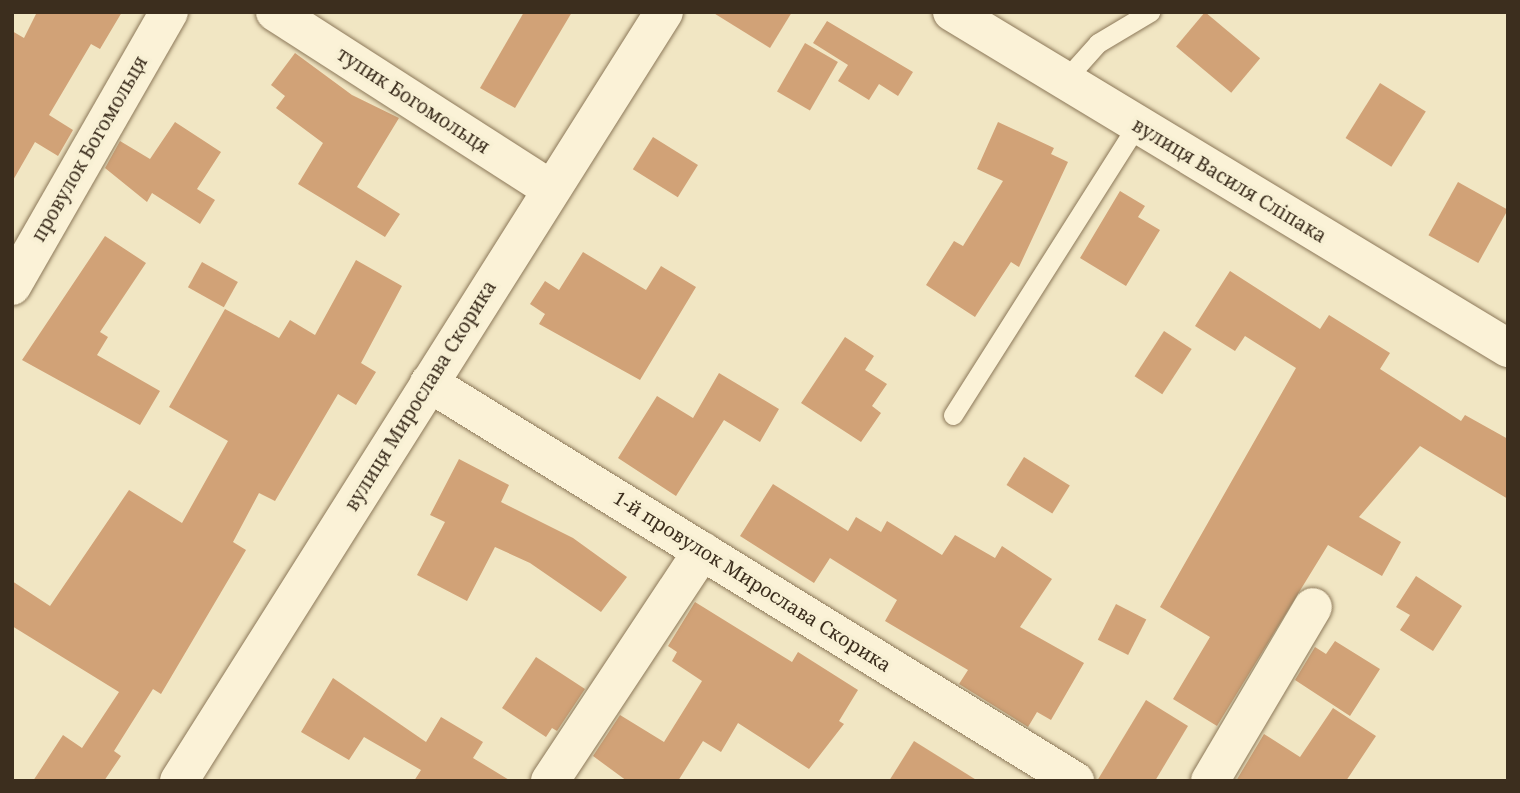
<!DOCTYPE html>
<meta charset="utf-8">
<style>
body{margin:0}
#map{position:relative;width:1520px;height:793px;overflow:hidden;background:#f1e6c3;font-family:"Noto Serif",serif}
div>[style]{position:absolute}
.building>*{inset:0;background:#d1a277;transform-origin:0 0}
.roads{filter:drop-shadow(0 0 2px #8c7859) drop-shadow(0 0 2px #8c7859)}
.lane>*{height:19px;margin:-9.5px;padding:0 9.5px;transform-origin:9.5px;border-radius:9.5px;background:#fbf2d7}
.street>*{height:38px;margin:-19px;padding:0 19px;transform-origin:19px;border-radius:19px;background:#fbf2d7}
span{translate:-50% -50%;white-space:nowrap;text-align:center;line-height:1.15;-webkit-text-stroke:7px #f8f0d4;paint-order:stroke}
.street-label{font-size:19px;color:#3c2e1e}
.frame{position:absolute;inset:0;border:14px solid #3c2e1e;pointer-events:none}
</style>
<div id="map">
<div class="building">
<div style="clip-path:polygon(37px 12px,122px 12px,100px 49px,91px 44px,49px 115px,73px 130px,58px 156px,35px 142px,12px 182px,12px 31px,24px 38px)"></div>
<div style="clip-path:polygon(524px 12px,572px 12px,515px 108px,480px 88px)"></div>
<div style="clip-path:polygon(712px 12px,792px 12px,770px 48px)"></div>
<div style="left:1205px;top:12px;width:72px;height:45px;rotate:40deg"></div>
<div style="clip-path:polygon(827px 21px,913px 72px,898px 96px,879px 84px,869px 100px,838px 81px,848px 65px,813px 43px)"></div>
<div style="left:805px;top:43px;width:38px;height:56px;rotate:30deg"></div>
<div style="clip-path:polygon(295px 53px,352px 95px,399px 118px,357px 187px,400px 214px,385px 237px,298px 184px,323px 143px,276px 108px,285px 96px,271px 85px)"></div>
<div style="left:1380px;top:83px;width:54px;height:65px;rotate:32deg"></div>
<div style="clip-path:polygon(175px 122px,221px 152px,197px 189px,215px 200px,200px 224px,152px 193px,147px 202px,105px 168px,120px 141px,150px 159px)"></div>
<div style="clip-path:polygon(998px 122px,1054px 148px,1051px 154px,1068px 162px,1019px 267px,1011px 262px,975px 317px,926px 285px,954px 241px,963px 246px,1003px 181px,977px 169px)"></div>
<div style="left:653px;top:137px;width:53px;height:38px;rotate:32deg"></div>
<div style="left:1458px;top:182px;width:57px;height:61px;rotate:29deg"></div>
<div style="clip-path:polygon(1120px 191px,1145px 206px,1138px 217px,1160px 230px,1126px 286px,1080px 258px)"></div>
<div style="clip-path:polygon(105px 236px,146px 263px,100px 332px,108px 337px,97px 355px,160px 391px,140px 425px,22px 360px)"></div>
<div style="clip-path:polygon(583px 252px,646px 290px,661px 266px,696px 287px,640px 380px,539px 324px,545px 314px,530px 304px,545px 281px,559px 290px)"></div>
<div style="clip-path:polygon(356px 260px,402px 286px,361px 363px,376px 372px,356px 405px,338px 394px,275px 501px,259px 493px,233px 542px,246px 550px,161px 694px,153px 689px,114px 751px,121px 756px,104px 781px,33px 781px,63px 735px,82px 748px,119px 692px,12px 626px,12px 581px,50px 606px,129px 490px,182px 523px,228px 441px,169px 407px,225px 309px,279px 338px,290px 320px,315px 335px)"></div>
<div style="left:202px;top:262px;width:41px;height:29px;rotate:29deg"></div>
<div style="clip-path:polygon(1230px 271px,1320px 329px,1329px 315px,1390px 353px,1380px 369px,1461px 421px,1465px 415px,1508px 439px,1508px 499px,1420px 446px,1359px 517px,1401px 542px,1382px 576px,1328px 545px,1217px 726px,1173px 699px,1210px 637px,1160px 607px,1296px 368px,1245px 336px,1235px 351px,1195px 326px)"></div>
<div style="left:1164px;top:331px;width:33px;height:54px;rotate:33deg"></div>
<div style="clip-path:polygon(845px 337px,874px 356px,865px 370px,887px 384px,872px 406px,881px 413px,861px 442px,801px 403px)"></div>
<div style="clip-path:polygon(719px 373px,779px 409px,760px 442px,724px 420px,676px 496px,618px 458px,657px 396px,693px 418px)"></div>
<div style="left:1024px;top:457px;width:54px;height:33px;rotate:32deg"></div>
<div style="clip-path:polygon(459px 459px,509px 485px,501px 502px,573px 538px,627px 577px,601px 612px,530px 563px,495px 547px,467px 601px,417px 575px,445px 522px,430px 515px)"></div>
<div style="clip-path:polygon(773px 484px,848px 531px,856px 517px,881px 532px,887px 521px,942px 555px,955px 535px,995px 558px,1002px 546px,1052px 579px,1020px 627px,1084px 663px,1051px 720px,1037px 712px,1028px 727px,959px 684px,968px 670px,885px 621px,897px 600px,830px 558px,814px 583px,740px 536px)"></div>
<div style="clip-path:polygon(1416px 576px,1462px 606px,1433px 651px,1400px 630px,1410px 615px,1396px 607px)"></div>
<div style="clip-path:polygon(695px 602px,792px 662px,798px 652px,858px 690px,839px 721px,844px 724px,809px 769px,738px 723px,721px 752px,703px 741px,678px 781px,627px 781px,593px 756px,620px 715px,664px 742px,702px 681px,672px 661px,677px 652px,668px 646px)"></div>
<div style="left:1116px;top:604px;width:34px;height:40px;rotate:27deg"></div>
<div style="clip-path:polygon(1335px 641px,1380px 669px,1350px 716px,1295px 680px,1315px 647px,1326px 654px)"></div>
<div style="clip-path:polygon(536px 657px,585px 689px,557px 731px,552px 728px,546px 737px,502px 708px)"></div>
<div style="clip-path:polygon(333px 678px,426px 742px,441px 717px,483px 742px,473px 758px,511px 781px,414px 781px,421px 770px,364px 737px,349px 760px,301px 732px)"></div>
<div style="clip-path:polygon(1146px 700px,1188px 726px,1155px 781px,1097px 781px)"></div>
<div style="clip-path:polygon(1333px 708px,1376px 736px,1346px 781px,1236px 781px,1264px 734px,1300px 757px)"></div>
<div style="clip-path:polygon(914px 741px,978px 781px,889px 781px)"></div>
</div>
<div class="roads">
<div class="lane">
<div style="left:1064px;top:81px;width:51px;rotate:-48.2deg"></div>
<div style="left:1098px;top:43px;width:61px;rotate:-30.8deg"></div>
<div style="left:953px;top:415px;width:343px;rotate:-57.6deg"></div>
</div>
<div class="street">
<div style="left:275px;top:12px;width:328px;rotate:32.7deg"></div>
<div style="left:952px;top:12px;width:650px;rotate:31.15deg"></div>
<div style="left:12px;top:286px;width:316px;rotate:-60.2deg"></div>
<div style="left:429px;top:383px;width:759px;rotate:31.64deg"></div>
<div style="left:179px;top:781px;width:909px;rotate:-57.76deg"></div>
<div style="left:550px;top:781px;width:276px;rotate:-56.5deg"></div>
<div style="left:1210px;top:781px;width:202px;rotate:-59.4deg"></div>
</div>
</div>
<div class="street-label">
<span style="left:413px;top:101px;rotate:33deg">тупик Богомольця</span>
<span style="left:90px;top:149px;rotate:-60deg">провулок Богомольця</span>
<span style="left:1229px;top:181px;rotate:31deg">вулиця Василя Сліпака</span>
<span style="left:421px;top:396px;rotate:-58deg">вулиця Мирослава Скорика</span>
<span style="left:752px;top:582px;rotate:32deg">1-й провулок Мирослава Скорика</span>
</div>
<div class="frame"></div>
</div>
